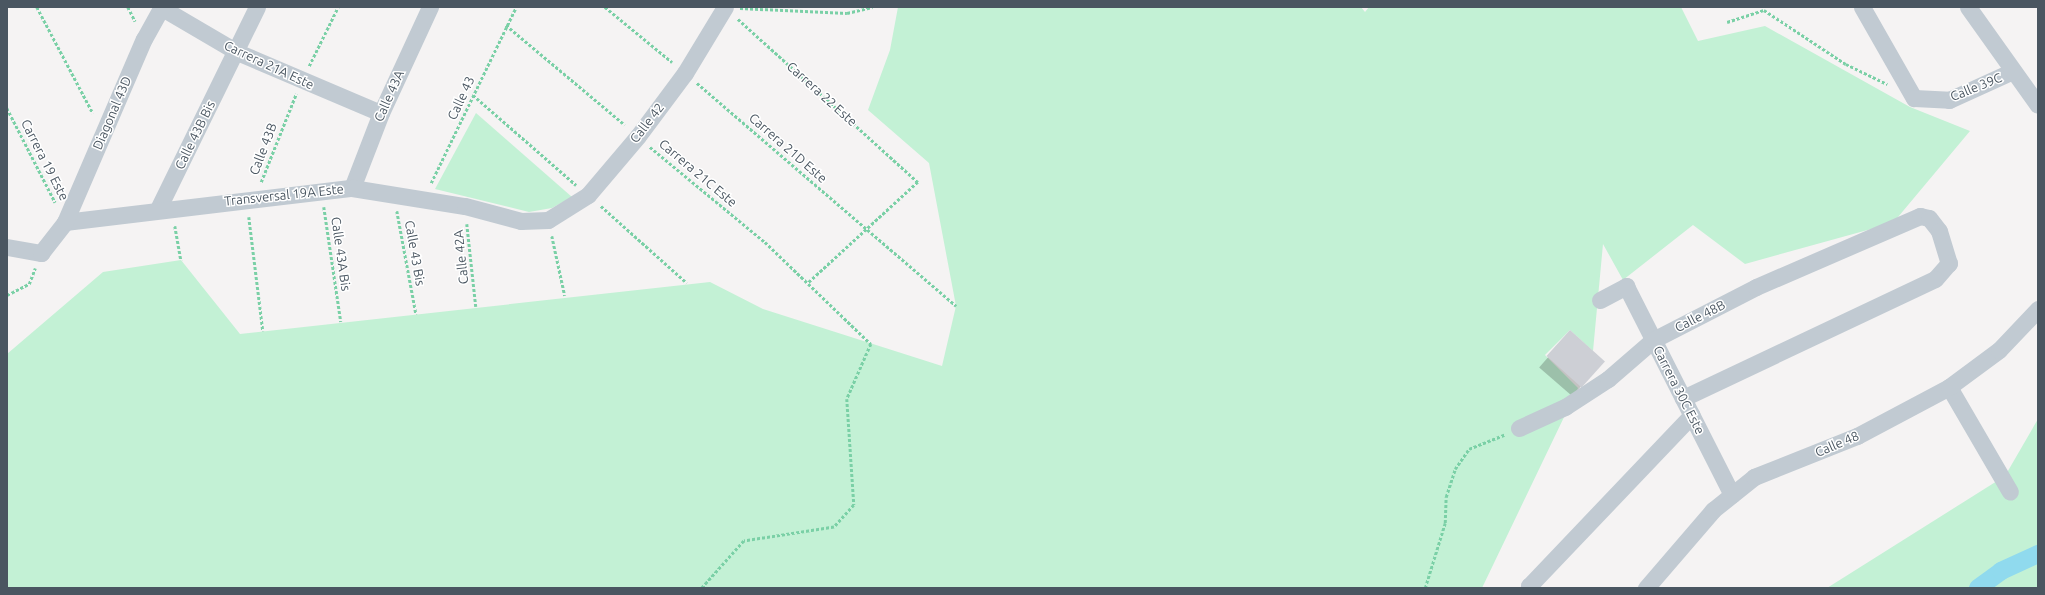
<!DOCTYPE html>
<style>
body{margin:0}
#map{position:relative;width:2045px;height:595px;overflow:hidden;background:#f5f3f3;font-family:Ubuntu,sans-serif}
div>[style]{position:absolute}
.green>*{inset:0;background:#c3f1d5}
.shadow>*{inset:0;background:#0003;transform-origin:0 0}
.canal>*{height:18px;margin:-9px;padding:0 9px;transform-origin:9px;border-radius:9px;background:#90daee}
.building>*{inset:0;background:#cdcfd5;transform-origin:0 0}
.path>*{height:2.5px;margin-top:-1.25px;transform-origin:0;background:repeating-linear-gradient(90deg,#7ad0a6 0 3px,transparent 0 5px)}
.street>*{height:17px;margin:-8.5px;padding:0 8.5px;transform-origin:8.5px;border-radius:8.5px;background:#c1cad2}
span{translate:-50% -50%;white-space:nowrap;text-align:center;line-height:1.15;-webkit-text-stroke:3px #fff;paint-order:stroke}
.street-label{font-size:13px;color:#4a5661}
.frame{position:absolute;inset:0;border:8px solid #4a5661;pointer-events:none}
</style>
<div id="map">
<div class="green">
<div style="clip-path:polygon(898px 7px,1361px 7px,1365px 12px,1369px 7px,1681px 7px,1698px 41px,1765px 26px,1910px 107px,1970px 131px,1893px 223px,1745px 264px,1693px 225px,1623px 280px,1603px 244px,1593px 351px,1570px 330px,1545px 355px,1578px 388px,1482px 588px,7px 588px,7px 354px,103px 272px,181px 260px,240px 334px,710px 282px,763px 309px,942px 366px,956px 306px,929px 163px,868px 110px,890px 50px)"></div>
<div style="clip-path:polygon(476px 113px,572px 197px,552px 208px,529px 212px,435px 189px)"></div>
<div style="clip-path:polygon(2038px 419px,2038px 588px,1827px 588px,2005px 476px)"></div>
</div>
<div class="shadow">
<div style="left:1570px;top:332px;width:44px;height:47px;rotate:41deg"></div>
</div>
<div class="canal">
<div style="left:1978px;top:588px;width:29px;rotate:-36deg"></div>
<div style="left:2001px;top:571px;width:41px;rotate:-24.7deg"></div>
</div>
<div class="building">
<div style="left:1570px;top:330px;width:47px;height:35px;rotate:42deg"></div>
</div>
<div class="path">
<div style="left:37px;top:7px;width:120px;rotate:62.2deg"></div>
<div style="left:128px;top:7px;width:16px;rotate:63deg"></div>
<div style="left:605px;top:7px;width:87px;rotate:39.4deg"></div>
<div style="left:740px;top:8px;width:107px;rotate:2.7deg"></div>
<div style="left:847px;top:13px;width:26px;rotate:-13deg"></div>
<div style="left:1764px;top:10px;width:98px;rotate:33.4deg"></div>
<div style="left:1846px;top:64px;width:46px;rotate:26deg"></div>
<div style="left:738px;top:19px;width:243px;rotate:42.2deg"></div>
<div style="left:918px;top:182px;width:149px;rotate:137.4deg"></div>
<div style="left:1727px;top:22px;width:39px;rotate:-18deg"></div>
<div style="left:506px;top:25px;width:155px;rotate:40deg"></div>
<div style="left:309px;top:66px;width:66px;rotate:-63.8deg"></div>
<div style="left:697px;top:83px;width:342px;rotate:40.7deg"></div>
<div style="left:473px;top:95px;width:137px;rotate:41.1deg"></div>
<div style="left:7px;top:108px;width:106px;rotate:62.9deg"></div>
<div style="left:650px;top:147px;width:149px;rotate:39.6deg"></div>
<div style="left:765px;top:242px;width:147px;rotate:43.9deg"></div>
<div style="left:871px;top:344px;width:60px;rotate:113.6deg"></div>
<div style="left:847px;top:399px;width:106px;rotate:86.2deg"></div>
<div style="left:854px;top:505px;width:30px;rotate:132deg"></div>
<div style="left:834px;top:527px;width:91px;rotate:171.2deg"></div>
<div style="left:744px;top:541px;width:63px;rotate:131.8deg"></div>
<div style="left:261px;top:182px;width:95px;rotate:-68.3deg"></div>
<div style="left:431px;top:183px;width:195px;rotate:-64.2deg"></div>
<div style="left:601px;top:206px;width:115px;rotate:41.8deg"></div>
<div style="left:324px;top:207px;width:116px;rotate:81.6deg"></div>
<div style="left:397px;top:211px;width:105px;rotate:79.5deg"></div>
<div style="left:249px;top:217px;width:115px;rotate:83deg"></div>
<div style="left:467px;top:224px;width:83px;rotate:83.8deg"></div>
<div style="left:175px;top:226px;width:35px;rotate:80deg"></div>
<div style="left:552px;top:236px;width:61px;rotate:77.8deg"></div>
<div style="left:7px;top:295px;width:25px;rotate:-27deg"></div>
<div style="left:29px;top:284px;width:17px;rotate:-69deg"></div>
<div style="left:1425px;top:588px;width:68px;rotate:-72.9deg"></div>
<div style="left:1445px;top:523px;width:26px;rotate:-88deg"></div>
<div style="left:1446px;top:497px;width:29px;rotate:-72deg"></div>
<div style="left:1455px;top:469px;width:24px;rotate:-55deg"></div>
<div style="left:1469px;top:449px;width:38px;rotate:-22deg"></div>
</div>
<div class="street">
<div style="left:1862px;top:7px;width:105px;rotate:60.3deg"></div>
<div style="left:1914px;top:98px;width:35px;rotate:3deg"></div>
<div style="left:1949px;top:100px;width:70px;rotate:-24.4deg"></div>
<div style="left:1968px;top:7px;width:120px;rotate:54.5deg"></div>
<div style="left:162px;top:8px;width:87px;rotate:30.4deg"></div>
<div style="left:237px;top:52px;width:156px;rotate:23deg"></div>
<div style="left:352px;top:188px;width:80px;rotate:-68.9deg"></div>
<div style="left:381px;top:113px;width:117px;rotate:-65.2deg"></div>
<div style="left:158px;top:209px;width:225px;rotate:-63.9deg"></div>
<div style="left:65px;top:222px;width:289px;rotate:-6.8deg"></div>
<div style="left:352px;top:188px;width:114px;rotate:9.1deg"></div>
<div style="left:465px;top:206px;width:58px;rotate:15deg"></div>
<div style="left:521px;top:221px;width:27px;rotate:-2deg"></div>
<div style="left:548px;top:220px;width:47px;rotate:-32deg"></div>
<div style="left:588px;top:195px;width:77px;rotate:-49.7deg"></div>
<div style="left:638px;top:136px;width:79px;rotate:-53.3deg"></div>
<div style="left:685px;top:73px;width:77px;rotate:-58.8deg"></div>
<div style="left:7px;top:247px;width:35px;rotate:10deg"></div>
<div style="left:41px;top:253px;width:39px;rotate:-52deg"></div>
<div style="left:65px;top:222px;width:199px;rotate:-66.7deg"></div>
<div style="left:144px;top:39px;width:37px;rotate:-61deg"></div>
<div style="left:1600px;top:300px;width:30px;rotate:-28deg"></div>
<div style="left:1626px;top:286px;width:234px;rotate:63.1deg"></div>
<div style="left:1949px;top:387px;width:121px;rotate:59.8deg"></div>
<div style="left:1519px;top:428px;width:51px;rotate:-24.5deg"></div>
<div style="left:1565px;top:407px;width:51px;rotate:-33.1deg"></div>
<div style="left:1608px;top:379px;width:60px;rotate:-40.9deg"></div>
<div style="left:1653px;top:340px;width:116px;rotate:-27.2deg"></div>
<div style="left:1756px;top:287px;width:179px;rotate:-23.4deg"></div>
<div style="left:1920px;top:216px;width:9px;rotate:13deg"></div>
<div style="left:1929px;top:218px;width:16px;rotate:52deg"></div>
<div style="left:1939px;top:231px;width:34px;rotate:73deg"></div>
<div style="left:1949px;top:263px;width:21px;rotate:131deg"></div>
<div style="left:1935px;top:279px;width:279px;rotate:154.7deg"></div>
<div style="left:1531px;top:588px;width:3px;rotate:-135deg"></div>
<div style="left:1529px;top:586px;width:236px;rotate:-46.4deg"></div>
<div style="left:1646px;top:588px;width:103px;rotate:-49.3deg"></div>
<div style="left:1713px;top:510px;width:53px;rotate:-38.8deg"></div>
<div style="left:1754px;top:477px;width:111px;rotate:-21.7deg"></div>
<div style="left:1857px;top:436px;width:104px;rotate:-28deg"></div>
<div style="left:1949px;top:387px;width:62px;rotate:-36.5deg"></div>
<div style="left:1999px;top:350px;width:57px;rotate:-46.4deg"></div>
</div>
<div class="street-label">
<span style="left:269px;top:65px;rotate:25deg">Carrera 21A Este</span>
<span style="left:1976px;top:87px;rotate:-22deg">Calle 39C</span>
<span style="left:822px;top:94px;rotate:42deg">Carrera 22 Este</span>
<span style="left:389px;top:96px;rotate:-66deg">Calle 43A</span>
<span style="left:461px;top:98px;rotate:-65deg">Calle 43</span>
<span style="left:112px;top:113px;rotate:-67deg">Diagonal 43D</span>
<span style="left:647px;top:123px;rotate:-52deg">Calle 42</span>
<span style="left:195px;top:135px;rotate:-64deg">Calle 43B Bis</span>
<span style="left:788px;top:148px;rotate:41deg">Carrera 21D Este</span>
<span style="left:263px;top:149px;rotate:-69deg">Calle 43B</span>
<span style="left:45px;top:160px;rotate:63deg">Carrera 19 Este</span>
<span style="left:698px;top:173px;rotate:40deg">Carrera 21C Este</span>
<span style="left:284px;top:195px;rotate:-6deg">Transversal 19A Este</span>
<span style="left:415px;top:253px;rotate:80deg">Calle 43 Bis</span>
<span style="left:341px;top:254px;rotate:82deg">Calle 43A Bis</span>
<span style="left:461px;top:257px;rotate:-96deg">Calle 42A</span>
<span style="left:1700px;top:316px;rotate:-27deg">Calle 48B</span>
<span style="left:1679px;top:390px;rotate:63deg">Carrera 30C Este</span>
<span style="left:1837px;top:444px;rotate:-23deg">Calle 48</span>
</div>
<div class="frame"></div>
</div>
